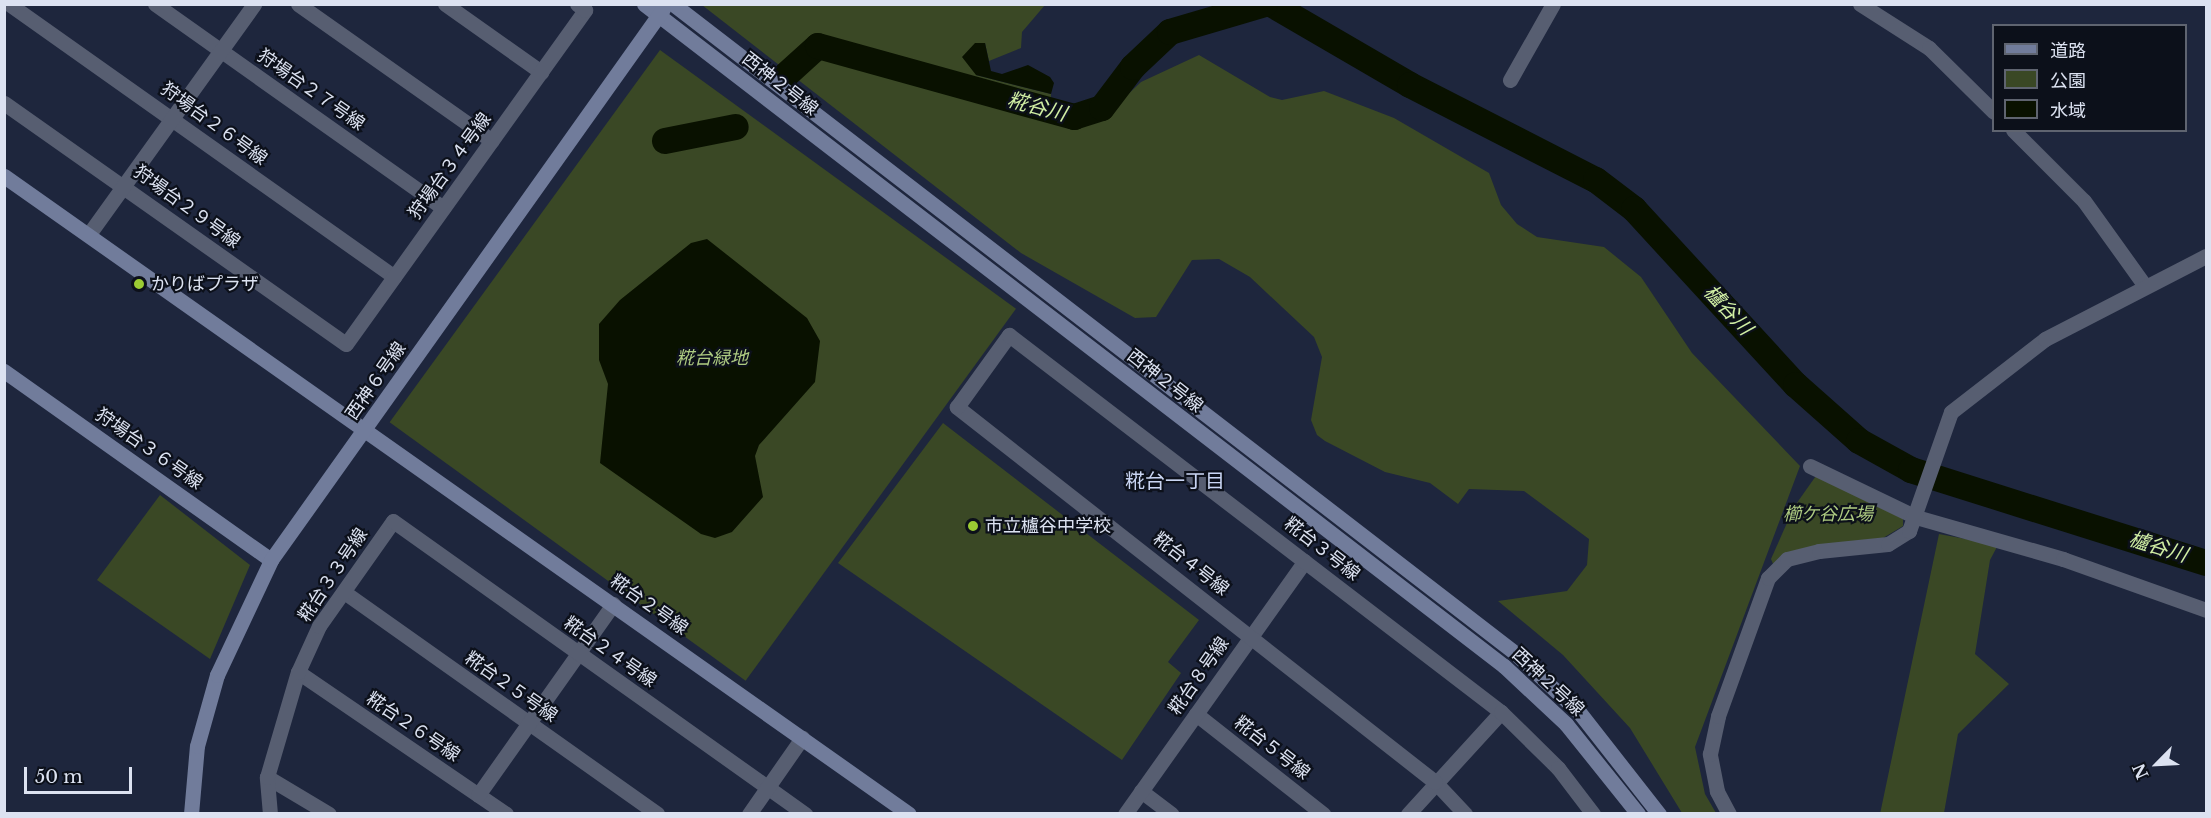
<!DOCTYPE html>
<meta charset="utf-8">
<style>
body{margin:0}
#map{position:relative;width:2211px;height:818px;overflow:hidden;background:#1e263d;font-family:"Libre Baskerville","Noto Sans JP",serif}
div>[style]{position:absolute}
.green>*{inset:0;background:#3a4825;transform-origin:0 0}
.water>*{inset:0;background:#091100}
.river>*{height:26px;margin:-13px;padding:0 13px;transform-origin:13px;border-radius:13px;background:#091100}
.street>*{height:15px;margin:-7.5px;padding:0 7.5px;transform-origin:7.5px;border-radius:7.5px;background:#575e71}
.secondary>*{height:15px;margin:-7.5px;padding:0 7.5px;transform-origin:7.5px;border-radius:7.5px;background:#717c9b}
.dots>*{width:16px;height:16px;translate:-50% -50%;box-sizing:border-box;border:3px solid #0c101a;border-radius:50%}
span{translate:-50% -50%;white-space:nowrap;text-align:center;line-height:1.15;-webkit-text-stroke:4.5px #0c101a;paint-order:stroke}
.street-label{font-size:18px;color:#dce2f1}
.poi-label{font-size:18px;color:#dce2f1}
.left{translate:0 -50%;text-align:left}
.park-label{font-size:18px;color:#adca81;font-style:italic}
.water-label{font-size:20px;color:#d1efa4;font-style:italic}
.neighbourhood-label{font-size:20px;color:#c9d5f3}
.frame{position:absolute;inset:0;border:6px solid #dce2f1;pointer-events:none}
.legend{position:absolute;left:1992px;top:24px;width:195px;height:108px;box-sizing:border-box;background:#0c101a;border:2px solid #5f6470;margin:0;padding:8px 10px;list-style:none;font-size:18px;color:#dce2f1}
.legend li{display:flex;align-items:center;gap:12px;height:30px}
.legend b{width:30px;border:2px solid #5f6470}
.north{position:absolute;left:2127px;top:734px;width:60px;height:60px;-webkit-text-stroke:4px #0c101a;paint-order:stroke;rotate:246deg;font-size:16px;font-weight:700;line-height:24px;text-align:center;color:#dce2f1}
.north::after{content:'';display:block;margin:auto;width:21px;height:27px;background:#dce2f1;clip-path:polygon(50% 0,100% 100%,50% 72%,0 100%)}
.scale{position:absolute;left:24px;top:767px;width:108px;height:27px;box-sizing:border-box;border:3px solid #dce2f1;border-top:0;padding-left:8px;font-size:18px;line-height:21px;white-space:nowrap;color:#dce2f1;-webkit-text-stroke:4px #0c101a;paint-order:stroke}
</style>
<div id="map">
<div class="green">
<div style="clip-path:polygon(702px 5px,1045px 5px,1022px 32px,1021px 48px,989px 61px,985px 43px,976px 75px,1051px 94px,1050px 115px,1068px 124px,1101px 120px,1141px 82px,1199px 55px,1270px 97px,1282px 100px,1324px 91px,1394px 118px,1489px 173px,1501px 205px,1517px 224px,1537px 237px,1604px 247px,1641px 277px,1692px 353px,1800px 466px,1695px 747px,1705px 794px,1716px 813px,1682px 813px,1630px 728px,1563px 655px,1498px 601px,1567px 591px,1587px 565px,1589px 539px,1524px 491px,1469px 489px,1458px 504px,1430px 483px,1385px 472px,1325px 441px,1317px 435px,1311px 420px,1322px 357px,1314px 337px,1250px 277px,1219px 259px,1192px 260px,1156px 317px,1135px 318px,1021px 253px)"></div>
<div style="left:660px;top:50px;width:440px;height:460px;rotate:36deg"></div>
<div style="clip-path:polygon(943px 423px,1199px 620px,1168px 662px,1181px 673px,1122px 760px,838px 563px)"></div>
<div style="clip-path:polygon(1818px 473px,1903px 517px,1903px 526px,1883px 538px,1773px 564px,1771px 559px,1794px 507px)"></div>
<div style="clip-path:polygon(160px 495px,250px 565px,210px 659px,97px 580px)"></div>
<div style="clip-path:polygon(1939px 534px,1998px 545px,1990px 560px,1975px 654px,2009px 684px,1958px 734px,1944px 813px,1880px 814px)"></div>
</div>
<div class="water">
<div style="clip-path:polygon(975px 43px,985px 43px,991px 71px,1002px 74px,1028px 65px,1050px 77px,1054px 83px,1051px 94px,976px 75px,962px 57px)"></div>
<div style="clip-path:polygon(707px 239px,807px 318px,820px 341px,815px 382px,759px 445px,755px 456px,763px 497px,732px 532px,715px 538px,701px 534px,600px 463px,608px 384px,599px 360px,599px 324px,620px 300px,691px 243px)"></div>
</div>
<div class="river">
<div style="left:1271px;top:4px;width:161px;rotate:30.2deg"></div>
<div style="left:1410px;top:85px;width:209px;rotate:27.1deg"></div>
<div style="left:1596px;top:180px;width:48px;rotate:37.3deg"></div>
<div style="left:1634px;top:209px;width:239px;rotate:47.4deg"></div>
<div style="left:1796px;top:385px;width:84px;rotate:41.6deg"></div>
<div style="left:1859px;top:441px;width:60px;rotate:29.1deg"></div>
<div style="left:1911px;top:470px;width:309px;rotate:17.5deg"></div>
<div style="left:786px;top:75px;width:43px;rotate:-42.2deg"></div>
<div style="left:818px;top:46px;width:266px;rotate:15.5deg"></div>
<div style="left:1074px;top:117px;width:29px;rotate:-18deg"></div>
<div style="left:1102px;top:108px;width:51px;rotate:-52.9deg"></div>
<div style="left:1133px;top:67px;width:51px;rotate:-43.4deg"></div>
<div style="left:1170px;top:32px;width:99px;rotate:-16.4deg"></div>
<div style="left:665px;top:141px;width:72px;rotate:-11.2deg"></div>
</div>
<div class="street">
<div style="left:9px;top:4px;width:472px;rotate:35.3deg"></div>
<div style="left:155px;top:4px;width:353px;rotate:35.3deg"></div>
<div style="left:298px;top:4px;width:237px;rotate:35.2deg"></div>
<div style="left:445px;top:4px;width:118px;rotate:35.3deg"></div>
<div style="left:1860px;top:4px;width:82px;rotate:32.5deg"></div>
<div style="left:1929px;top:48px;width:91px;rotate:44.6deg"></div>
<div style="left:1510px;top:80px;width:87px;rotate:-60.5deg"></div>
<div style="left:4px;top:103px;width:418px;rotate:35.2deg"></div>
<div style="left:346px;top:344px;width:411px;rotate:-54.4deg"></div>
<div style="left:585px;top:10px;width:10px;rotate:-143deg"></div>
<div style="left:2013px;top:130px;width:100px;rotate:45deg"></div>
<div style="left:2084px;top:201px;width:105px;rotate:54.3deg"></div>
<div style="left:89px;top:234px;width:283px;rotate:-54.3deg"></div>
<div style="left:1810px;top:466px;width:118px;rotate:25.7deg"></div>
<div style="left:1916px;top:517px;width:153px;rotate:15.9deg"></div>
<div style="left:2063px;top:559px;width:152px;rotate:19.6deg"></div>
<div style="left:344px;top:592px;width:384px;rotate:35.3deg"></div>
<div style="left:298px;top:672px;width:252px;rotate:34.3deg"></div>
<div style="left:1196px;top:714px;width:162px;rotate:38.2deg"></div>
<div style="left:267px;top:777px;width:72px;rotate:30.8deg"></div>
<div style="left:1141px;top:791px;width:38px;rotate:37deg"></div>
<div style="left:478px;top:795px;width:234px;rotate:-54.7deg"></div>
<div style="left:270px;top:814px;width:37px;rotate:-95deg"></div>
<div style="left:267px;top:777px;width:109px;rotate:-73.6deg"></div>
<div style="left:298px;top:672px;width:51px;rotate:-65.5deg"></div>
<div style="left:319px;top:626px;width:128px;rotate:-54.8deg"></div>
<div style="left:393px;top:521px;width:506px;rotate:35.42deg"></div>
<div style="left:749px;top:814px;width:93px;rotate:-55.1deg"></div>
<div style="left:1125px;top:814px;width:310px;rotate:-54.6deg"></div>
<div style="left:1408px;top:814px;width:138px;rotate:-47.6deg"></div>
<div style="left:1465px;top:814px;width:44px;rotate:-133.2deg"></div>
<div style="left:1435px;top:782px;width:608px;rotate:-141.89deg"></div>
<div style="left:957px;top:407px;width:89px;rotate:-54.2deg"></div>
<div style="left:1009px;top:335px;width:620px;rotate:37.46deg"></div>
<div style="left:1501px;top:712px;width:80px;rotate:44.5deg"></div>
<div style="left:1558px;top:768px;width:58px;rotate:52.7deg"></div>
<div style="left:1729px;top:814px;width:26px;rotate:-118deg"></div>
<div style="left:1717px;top:791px;width:38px;rotate:-101deg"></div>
<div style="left:1710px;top:754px;width:39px;rotate:-78deg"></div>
<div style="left:1718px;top:716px;width:147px;rotate:-70.1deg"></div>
<div style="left:1768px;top:578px;width:27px;rotate:-45deg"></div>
<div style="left:1787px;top:559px;width:33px;rotate:-14deg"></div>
<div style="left:1819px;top:551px;width:69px;rotate:-5.8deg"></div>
<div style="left:1888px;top:544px;width:25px;rotate:-32deg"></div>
<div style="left:1909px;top:531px;width:126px;rotate:-70.6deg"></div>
<div style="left:1951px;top:412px;width:119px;rotate:-37.8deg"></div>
<div style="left:2045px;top:339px;width:181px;rotate:-27.3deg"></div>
</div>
<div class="secondary">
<div style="left:644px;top:4px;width:1085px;rotate:37.59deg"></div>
<div style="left:1504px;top:666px;width:85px;rotate:43.1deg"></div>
<div style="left:1566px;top:724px;width:115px;rotate:51.3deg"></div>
<div style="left:673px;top:4px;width:1063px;rotate:37.62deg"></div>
<div style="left:1515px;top:653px;width:87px;rotate:42.7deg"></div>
<div style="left:1579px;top:712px;width:130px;rotate:51.9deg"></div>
<div style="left:4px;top:176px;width:1107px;rotate:35.18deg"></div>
<div style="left:4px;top:371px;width:327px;rotate:35.3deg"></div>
<div style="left:191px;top:814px;width:68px;rotate:-85deg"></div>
<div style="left:197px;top:746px;width:74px;rotate:-74.3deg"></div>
<div style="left:217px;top:675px;width:127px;rotate:-64.8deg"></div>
<div style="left:271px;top:560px;width:676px;rotate:-54.57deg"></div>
</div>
<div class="dots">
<div style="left:139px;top:284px;background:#9bcb33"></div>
<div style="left:973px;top:526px;background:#9bcb33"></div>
</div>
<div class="street-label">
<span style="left:780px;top:84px;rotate:38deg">西神２号線</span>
<span style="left:311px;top:90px;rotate:35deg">狩場台２７号線</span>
<span style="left:214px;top:124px;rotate:36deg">狩場台２６号線</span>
<span style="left:450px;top:166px;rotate:-54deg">狩場台３４号線</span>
<span style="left:187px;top:207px;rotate:36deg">狩場台２９号線</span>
<span style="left:376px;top:381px;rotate:-55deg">西神６号線</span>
<span style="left:1165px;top:381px;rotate:38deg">西神２号線</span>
<span style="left:149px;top:449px;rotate:35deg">狩場台３６号線</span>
<span style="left:1322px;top:549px;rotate:38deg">糀台３号線</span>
<span style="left:1191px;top:564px;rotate:38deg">糀台４号線</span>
<span style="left:333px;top:575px;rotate:-56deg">糀台３３号線</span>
<span style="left:649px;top:605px;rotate:35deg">糀台２号線</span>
<span style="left:610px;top:652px;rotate:35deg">糀台２４号線</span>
<span style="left:1199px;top:676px;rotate:-55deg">糀台８号線</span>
<span style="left:1548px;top:682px;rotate:43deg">西神２号線</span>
<span style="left:511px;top:687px;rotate:35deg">糀台２５号線</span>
<span style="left:413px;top:727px;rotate:34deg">糀台２６号線</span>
<span style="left:1272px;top:748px;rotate:38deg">糀台５号線</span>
</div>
<div class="poi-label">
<span class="left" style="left:151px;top:284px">かりばプラザ</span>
<span class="left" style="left:985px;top:526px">市立櫨谷中学校</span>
</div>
<div class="park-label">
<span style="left:712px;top:358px">糀台緑地</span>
<span style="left:1828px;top:514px">櫛ケ谷広場</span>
</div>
<div class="water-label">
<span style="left:1037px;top:107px;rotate:15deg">糀谷川</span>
<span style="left:1728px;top:310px;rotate:47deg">櫨谷川</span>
<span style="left:2158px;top:547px;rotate:17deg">櫨谷川</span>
</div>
<div class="neighbourhood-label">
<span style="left:1175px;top:481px">糀台一丁目</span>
</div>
<div class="frame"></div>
<ul class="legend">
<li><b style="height:8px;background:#717c9b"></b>道路</li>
<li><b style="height:16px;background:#3a4825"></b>公園</li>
<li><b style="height:16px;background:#091100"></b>水域</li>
</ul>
<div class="north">N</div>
<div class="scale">50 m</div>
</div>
